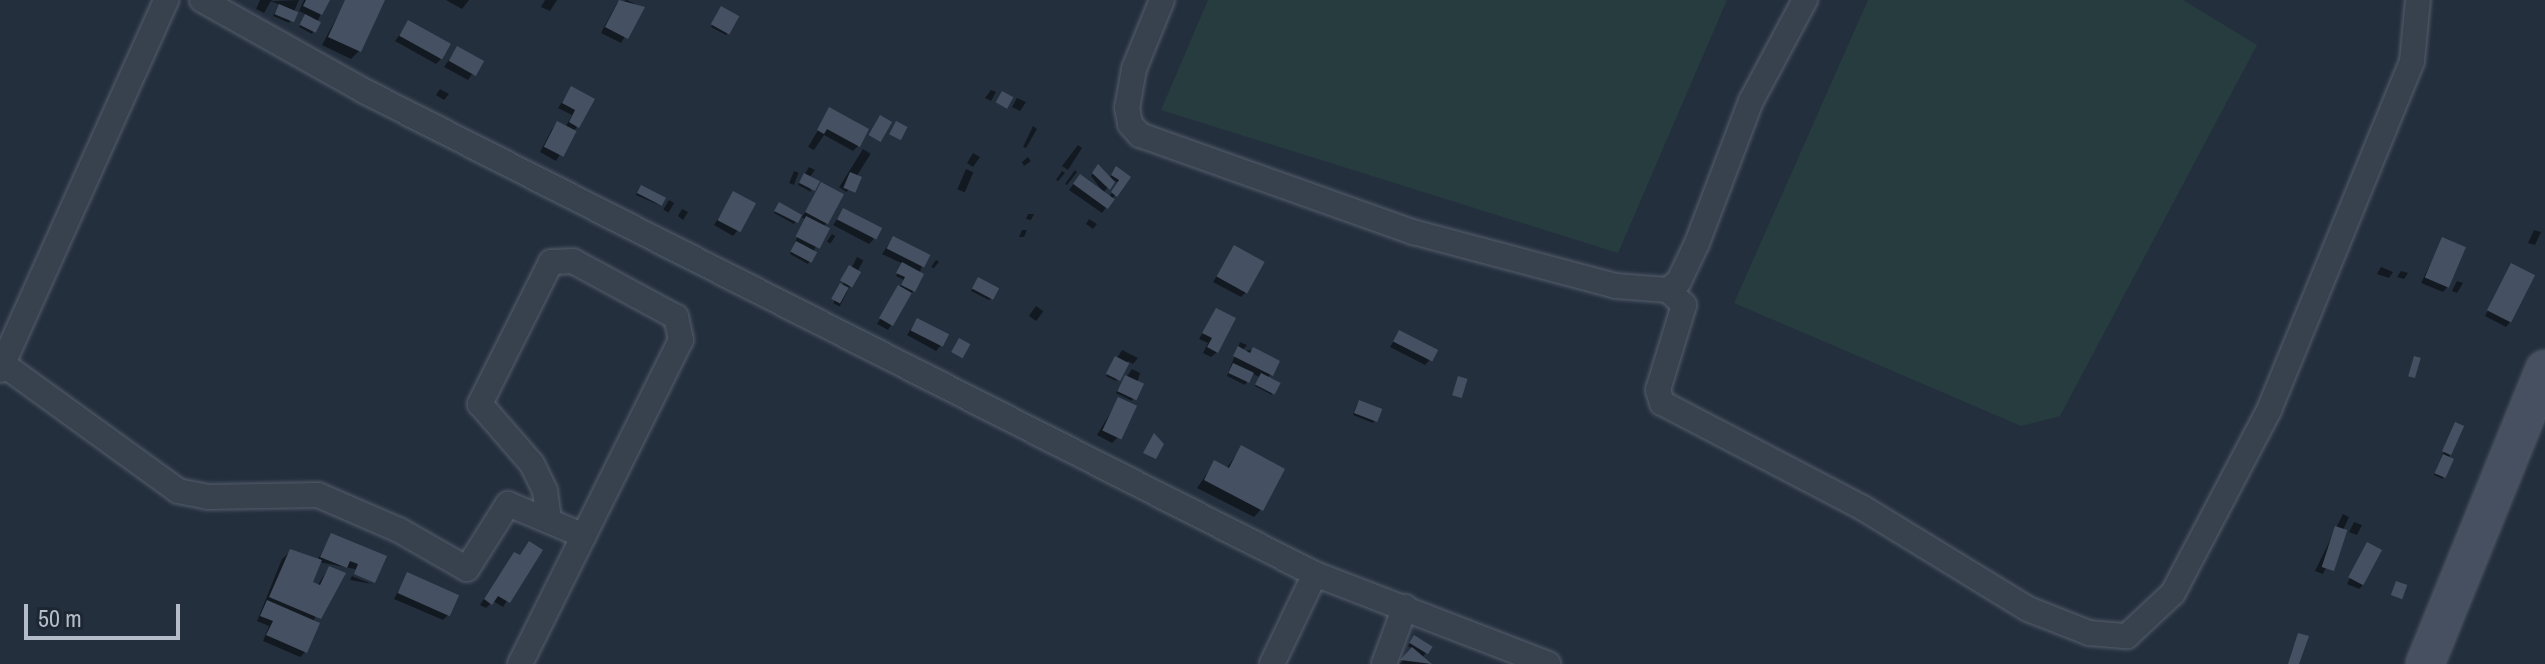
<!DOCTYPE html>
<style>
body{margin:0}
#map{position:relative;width:2545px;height:664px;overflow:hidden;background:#242f3e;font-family:"Archivo Narrow",sans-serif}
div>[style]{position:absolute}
.green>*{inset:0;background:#263c3f}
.shadow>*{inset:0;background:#0007;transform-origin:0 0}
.building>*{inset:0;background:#455162;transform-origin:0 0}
.roads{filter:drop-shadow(0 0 2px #565f6c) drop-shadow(0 0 2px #565f6c)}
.street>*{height:24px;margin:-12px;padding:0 12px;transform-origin:12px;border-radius:12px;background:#38414e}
.secondary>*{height:36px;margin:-18px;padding:0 18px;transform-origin:18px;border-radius:18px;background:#465061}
span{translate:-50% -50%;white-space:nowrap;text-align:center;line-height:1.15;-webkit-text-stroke:7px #1d2633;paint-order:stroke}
.scale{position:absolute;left:24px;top:604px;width:156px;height:36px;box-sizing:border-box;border:4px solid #b4bcc9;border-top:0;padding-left:10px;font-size:24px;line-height:28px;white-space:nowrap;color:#b4bcc9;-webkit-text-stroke:6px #1d2633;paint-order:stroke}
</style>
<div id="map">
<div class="green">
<div style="clip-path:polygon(1208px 0,1727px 0,1618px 253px,1161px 110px)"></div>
<div style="clip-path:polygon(1868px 0,2183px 0,2257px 45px,2060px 416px,2021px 426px,1734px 303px)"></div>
</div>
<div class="shadow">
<div style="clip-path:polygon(260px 0,271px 0,273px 1px,299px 0,289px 23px,273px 16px,280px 5px,271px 1px,264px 13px,256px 9px)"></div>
<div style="clip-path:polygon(304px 0,327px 0,312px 34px,299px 27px,307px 15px,299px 11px)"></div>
<div style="clip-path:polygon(346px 0,359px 51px,351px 59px,322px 45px)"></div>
<div style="clip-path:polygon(446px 0,469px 0,462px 9px)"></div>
<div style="clip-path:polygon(545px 0,557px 0,550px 11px,541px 7px)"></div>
<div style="clip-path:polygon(627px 0,642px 8px,621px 43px,601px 33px,617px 3px)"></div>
<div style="clip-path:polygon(720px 10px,728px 33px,726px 35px,711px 27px)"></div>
<div style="clip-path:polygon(409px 22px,441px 59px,436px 64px,395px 41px)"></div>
<div style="clip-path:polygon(457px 48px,481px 61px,468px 80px,444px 67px)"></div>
<div style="clip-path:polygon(571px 88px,593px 100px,556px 161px,540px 152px,552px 129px,557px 124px,565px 128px,572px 115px,558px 108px)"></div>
<div style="clip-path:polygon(440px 89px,449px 94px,444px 100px,436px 95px)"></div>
<div style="clip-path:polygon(991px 90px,996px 92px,991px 101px,985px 98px)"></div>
<div style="clip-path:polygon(1017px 98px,1026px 102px,1020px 111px,1012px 107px)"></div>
<div style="clip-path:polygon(830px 110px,858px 146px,853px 151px,824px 135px,814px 150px,808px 147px)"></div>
<div style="clip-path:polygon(1033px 126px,1037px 129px,1026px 148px,1023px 147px)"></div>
<div style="clip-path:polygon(1078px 145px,1082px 148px,1068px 170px,1062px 166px)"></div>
<div style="left:863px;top:149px;width:9px;height:45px;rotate:32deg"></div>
<div style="clip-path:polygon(973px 153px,980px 157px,973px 167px,967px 163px)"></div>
<div style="clip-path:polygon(1028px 157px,1031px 161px,1024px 166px,1022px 162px)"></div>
<div style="clip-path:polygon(809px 167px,815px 170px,809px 178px,811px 192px,798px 185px)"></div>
<div style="left:966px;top:169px;width:8px;height:22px;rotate:23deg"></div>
<div style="clip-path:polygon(evenodd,1096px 169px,1108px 180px,1114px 171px,1128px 177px,1102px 213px,1069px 190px,1075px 182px,1103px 192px,1091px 176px,1096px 169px,1114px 180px,1118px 183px,1109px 197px,1103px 193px,1114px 180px)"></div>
<div style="clip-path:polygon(1075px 170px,1077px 172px,1067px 185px,1065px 184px)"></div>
<div style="left:794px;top:171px;width:5px;height:13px;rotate:22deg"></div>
<div style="clip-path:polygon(1062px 171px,1065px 173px,1058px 181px,1056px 180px)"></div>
<div style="clip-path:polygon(822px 185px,826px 223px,808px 264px,790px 254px,805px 219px,799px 216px,794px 224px,774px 213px,779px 205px,802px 217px)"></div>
<div style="clip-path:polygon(639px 189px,659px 205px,636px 195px)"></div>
<div style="clip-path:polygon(734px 193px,738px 230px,733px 236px,714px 225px)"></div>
<div style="left:669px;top:200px;width:6px;height:11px;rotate:31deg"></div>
<div style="clip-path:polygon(682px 209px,688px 212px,683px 220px,678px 216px)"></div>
<div style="clip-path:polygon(843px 211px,874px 239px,869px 244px,833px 225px)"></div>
<div style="clip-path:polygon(1034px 214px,1031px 220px,1026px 219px,1028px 214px)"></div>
<div style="clip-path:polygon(1089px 219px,1097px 224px,1093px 229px,1086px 224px)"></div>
<div style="clip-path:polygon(1022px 230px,1027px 230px,1024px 237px,1019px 237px)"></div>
<div style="clip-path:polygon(2534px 230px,2541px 232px,2535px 245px,2528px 243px)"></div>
<div style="left:832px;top:234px;width:4px;height:9px;rotate:34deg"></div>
<div style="clip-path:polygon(893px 238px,922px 266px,913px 291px,888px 330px,877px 324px,904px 280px,896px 276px,903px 264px,882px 254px)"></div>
<div style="clip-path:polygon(2443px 239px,2448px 286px,2443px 292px,2421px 283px)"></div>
<div style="clip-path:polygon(1235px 248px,1246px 292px,1241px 297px,1213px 282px)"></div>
<div style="left:857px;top:257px;width:7px;height:52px;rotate:27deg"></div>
<div style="clip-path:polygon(936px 260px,939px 262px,934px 268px,931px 267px)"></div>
<div style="clip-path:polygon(2511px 266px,2511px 321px,2506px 327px,2485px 316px)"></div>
<div style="clip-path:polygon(2381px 267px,2393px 272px,2389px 278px,2377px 274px)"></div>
<div style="clip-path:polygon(2401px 271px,2408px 273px,2404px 279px,2397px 277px)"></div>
<div style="clip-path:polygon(977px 281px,992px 298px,989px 300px,971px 291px)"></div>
<div style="clip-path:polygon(2457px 281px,2463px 283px,2457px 293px,2452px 291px)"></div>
<div style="left:1036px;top:306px;width:9px;height:12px;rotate:36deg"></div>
<div style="clip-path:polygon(1216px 310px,1217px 352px,1211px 357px,1203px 353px,1208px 343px,1199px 339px)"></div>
<div style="clip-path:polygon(917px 320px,941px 345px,936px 351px,907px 335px)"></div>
<div style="clip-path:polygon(1399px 333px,1430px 359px,1425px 365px,1390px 347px)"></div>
<div style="clip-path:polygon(1240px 342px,1247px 345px,1242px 351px,1253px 350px,1278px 362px,1268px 378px,1272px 395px,1255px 386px,1259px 377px,1252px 373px,1245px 385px,1227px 376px)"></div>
<div style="clip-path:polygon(1122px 350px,1138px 358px,1133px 364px,1128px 361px,1116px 381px,1106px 376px)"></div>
<div style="clip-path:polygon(1132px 369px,1140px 373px,1132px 401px,1116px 393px)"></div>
<div style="clip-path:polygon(1119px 399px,1117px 438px,1112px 443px,1097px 435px)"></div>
<div style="clip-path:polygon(1357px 404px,1379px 411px,1373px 423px,1353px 415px)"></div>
<div style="clip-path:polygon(2455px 424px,2450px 454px,2443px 479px,2434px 475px)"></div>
<div style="clip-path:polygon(1241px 448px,1261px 509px,1254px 517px,1197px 488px,1214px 463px,1226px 469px)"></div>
<div style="clip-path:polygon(2343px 514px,2349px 517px,2323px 574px,2315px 571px)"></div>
<div style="clip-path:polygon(2354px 522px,2362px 525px,2357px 535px,2349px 532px)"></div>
<div style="clip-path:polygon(331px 535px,374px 581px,355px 569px,319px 562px,311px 583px,317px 586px,329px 568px,305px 652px,300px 657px,263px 641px,269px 626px,257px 621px,282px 559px,291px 551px,317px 561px)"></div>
<div style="clip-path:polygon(2367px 545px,2364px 584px,2359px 589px,2347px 584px)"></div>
<div style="clip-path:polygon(540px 550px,503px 607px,493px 601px,486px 608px,480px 605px,510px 559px)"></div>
<div style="clip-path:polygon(407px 575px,448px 615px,443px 620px,394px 599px)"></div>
<div style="clip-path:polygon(352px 576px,372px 584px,350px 580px)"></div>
<div style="clip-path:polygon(1412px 639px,1430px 647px,1422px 658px,1429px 664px,1399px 664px,1413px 649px,1408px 646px)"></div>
</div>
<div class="building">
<div style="clip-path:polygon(306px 0,330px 0,322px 15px,303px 6px)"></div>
<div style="clip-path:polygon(345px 0,385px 0,361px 52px,328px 37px)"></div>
<div style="clip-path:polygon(619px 0,645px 7px,628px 39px,605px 27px)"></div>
<div style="left:279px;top:4px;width:21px;height:11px;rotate:23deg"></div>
<div style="left:721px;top:6px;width:21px;height:21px;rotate:29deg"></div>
<div style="left:305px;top:14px;width:18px;height:12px;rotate:27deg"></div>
<div style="left:408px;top:20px;width:49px;height:18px;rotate:29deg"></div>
<div style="left:457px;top:46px;width:31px;height:17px;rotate:29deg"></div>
<div style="clip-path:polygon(571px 86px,595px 99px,579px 128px,569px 122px,575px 110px,562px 103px)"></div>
<div style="left:1002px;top:91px;width:13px;height:13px;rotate:29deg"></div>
<div style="clip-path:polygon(829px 107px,869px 129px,860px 147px,827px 129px,824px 134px,817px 130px)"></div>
<div style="left:880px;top:115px;width:14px;height:23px;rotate:30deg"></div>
<div style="left:557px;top:121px;width:22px;height:29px;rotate:27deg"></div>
<div style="left:896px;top:121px;width:13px;height:15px;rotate:27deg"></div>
<div style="clip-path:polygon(1098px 164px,1115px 182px,1110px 190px,1092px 173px)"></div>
<div style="clip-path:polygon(1116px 166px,1131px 177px,1117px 197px,1111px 192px,1119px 180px,1111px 175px)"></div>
<div style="left:850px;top:172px;width:13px;height:17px;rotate:23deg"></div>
<div style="left:804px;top:173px;width:18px;height:11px;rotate:27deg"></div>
<div style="left:1080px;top:174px;width:43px;height:12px;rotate:36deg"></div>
<div style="left:821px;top:182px;width:26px;height:34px;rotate:28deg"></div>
<div style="left:641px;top:185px;width:28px;height:9px;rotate:27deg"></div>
<div style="left:733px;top:191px;width:26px;height:33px;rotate:28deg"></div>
<div style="clip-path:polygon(779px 202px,802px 215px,798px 223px,774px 211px)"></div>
<div style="left:843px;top:208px;width:44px;height:13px;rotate:27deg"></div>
<div style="left:806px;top:216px;width:27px;height:23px;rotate:27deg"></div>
<div style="left:893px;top:236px;width:42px;height:14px;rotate:27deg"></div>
<div style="left:2442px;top:237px;width:26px;height:44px;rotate:23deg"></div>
<div style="left:796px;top:241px;width:24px;height:12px;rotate:28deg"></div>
<div style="left:1234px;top:245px;width:35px;height:36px;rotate:29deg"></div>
<div style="clip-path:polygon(902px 262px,924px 274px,915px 292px,901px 285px,905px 277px,896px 273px)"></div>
<div style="left:2511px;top:263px;width:27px;height:53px;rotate:27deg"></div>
<div style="left:849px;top:265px;width:14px;height:18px;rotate:30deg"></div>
<div style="left:978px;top:277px;width:24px;height:13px;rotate:28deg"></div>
<div style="left:840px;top:283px;width:10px;height:18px;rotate:29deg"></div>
<div style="left:898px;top:285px;width:16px;height:38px;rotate:30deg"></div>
<div style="clip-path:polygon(1216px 308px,1236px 318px,1218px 353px,1207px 347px,1212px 338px,1202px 333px)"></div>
<div style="left:917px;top:318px;width:36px;height:14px;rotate:27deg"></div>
<div style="left:1399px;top:330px;width:44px;height:13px;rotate:27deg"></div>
<div style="left:959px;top:338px;width:13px;height:16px;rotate:29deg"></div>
<div style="clip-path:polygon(1238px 346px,1250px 353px,1253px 347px,1280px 361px,1273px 376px,1233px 356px)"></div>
<div style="left:1115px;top:356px;width:16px;height:20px;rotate:27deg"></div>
<div style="left:2414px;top:356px;width:7px;height:21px;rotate:16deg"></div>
<div style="left:1233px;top:363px;width:23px;height:11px;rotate:25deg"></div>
<div style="left:1261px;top:373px;width:22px;height:13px;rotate:27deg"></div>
<div style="left:1125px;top:375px;width:21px;height:18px;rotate:25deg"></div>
<div style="left:1458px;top:376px;width:10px;height:20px;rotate:17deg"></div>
<div style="left:1118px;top:397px;width:21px;height:37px;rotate:25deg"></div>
<div style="left:1359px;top:400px;width:25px;height:14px;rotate:21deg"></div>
<div style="left:2455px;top:422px;width:10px;height:32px;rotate:24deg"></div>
<div style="clip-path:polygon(1154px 433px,1164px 444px,1156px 459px,1143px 453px)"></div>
<div style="clip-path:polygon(1241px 445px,1285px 469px,1263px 511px,1204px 480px,1214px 460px,1229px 468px)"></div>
<div style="left:2443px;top:454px;width:12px;height:21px;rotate:24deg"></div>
<div style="left:2335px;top:526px;width:13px;height:43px;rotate:18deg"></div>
<div style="clip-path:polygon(331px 533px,387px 556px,375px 583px,354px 574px,358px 564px,350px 561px,347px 568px,320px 557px)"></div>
<div style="clip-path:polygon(529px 541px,543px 550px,510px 603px,498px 596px,492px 605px,484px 599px,514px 552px,520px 555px)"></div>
<div style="left:2367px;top:542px;width:17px;height:40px;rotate:28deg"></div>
<div style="clip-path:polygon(290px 549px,322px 560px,313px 582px,320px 585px,329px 566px,346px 573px,321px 619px,269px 597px)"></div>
<div style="left:407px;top:572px;width:57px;height:23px;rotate:24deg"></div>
<div style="left:2396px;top:581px;width:12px;height:15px;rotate:20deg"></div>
<div style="clip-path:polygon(267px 600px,320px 623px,307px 653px,266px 635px,273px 621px,260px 616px)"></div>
<div style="clip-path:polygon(2298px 633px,2309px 636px,2299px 664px,2288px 664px)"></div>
<div style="left:1414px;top:635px;width:22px;height:9px;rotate:32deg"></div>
<div style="clip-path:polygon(1412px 647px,1432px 664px,1400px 660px)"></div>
</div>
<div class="roads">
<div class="street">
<div style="left:202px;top:0;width:186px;rotate:29.3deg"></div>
<div style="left:364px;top:91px;width:1067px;rotate:26.93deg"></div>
<div style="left:1315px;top:574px;width:250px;rotate:21.1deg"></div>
<div style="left:1162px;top:0;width:74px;rotate:112.1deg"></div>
<div style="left:1134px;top:69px;width:39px;rotate:100deg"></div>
<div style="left:1127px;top:107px;width:17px;rotate:80deg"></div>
<div style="left:1130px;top:124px;width:15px;rotate:48deg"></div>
<div style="left:1140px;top:135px;width:290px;rotate:19.6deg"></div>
<div style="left:1413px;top:232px;width:210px;rotate:14.9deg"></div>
<div style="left:1616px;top:286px;width:52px;rotate:4.4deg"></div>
<div style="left:1668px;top:290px;width:22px;rotate:43deg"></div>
<div style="left:1684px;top:305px;width:89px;rotate:107deg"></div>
<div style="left:1658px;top:390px;width:14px;rotate:73deg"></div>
<div style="left:1662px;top:403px;width:227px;rotate:27.6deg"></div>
<div style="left:1863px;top:508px;width:193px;rotate:31.5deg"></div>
<div style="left:2028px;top:609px;width:66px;rotate:21.5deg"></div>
<div style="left:2089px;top:633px;width:38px;rotate:5deg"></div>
<div style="left:2127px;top:636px;width:63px;rotate:-43.1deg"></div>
<div style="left:2173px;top:593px;width:207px;rotate:-62.3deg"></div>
<div style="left:2269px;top:410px;width:377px;rotate:-67.7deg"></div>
<div style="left:2412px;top:61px;width:61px;rotate:-84.4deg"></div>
<div style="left:1668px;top:290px;width:14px;rotate:-39deg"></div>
<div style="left:1679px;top:281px;width:42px;rotate:-64.7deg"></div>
<div style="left:1697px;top:243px;width:152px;rotate:-69.2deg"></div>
<div style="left:1751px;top:101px;width:115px;rotate:-61.9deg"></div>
<div style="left:0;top:362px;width:220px;rotate:35.9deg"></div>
<div style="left:178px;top:491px;width:31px;rotate:11deg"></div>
<div style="left:208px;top:497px;width:110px;rotate:-1deg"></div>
<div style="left:318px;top:495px;width:88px;rotate:23.4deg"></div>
<div style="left:399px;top:530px;width:78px;rotate:29.8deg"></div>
<div style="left:467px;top:569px;width:77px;rotate:-57.8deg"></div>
<div style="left:508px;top:504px;width:82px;rotate:22.8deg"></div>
<div style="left:0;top:370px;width:406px;rotate:-65.8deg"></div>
<div style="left:520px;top:664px;width:362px;rotate:-63.6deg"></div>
<div style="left:681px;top:340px;width:24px;rotate:-102deg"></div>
<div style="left:676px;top:317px;width:117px;rotate:-151.5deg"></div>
<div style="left:573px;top:261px;width:22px;rotate:177deg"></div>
<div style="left:551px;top:262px;width:159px;rotate:116.6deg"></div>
<div style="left:480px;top:404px;width:79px;rotate:49.1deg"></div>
<div style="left:532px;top:464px;width:30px;rotate:64deg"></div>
<div style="left:545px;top:491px;width:30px;rotate:82deg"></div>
<div style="left:1272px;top:664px;width:100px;rotate:-64.5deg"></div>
<div style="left:1384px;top:664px;width:61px;rotate:-69.8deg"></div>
</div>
<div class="secondary">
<div style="left:2425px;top:664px;width:318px;rotate:-67.9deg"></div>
</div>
</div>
<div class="scale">50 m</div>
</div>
